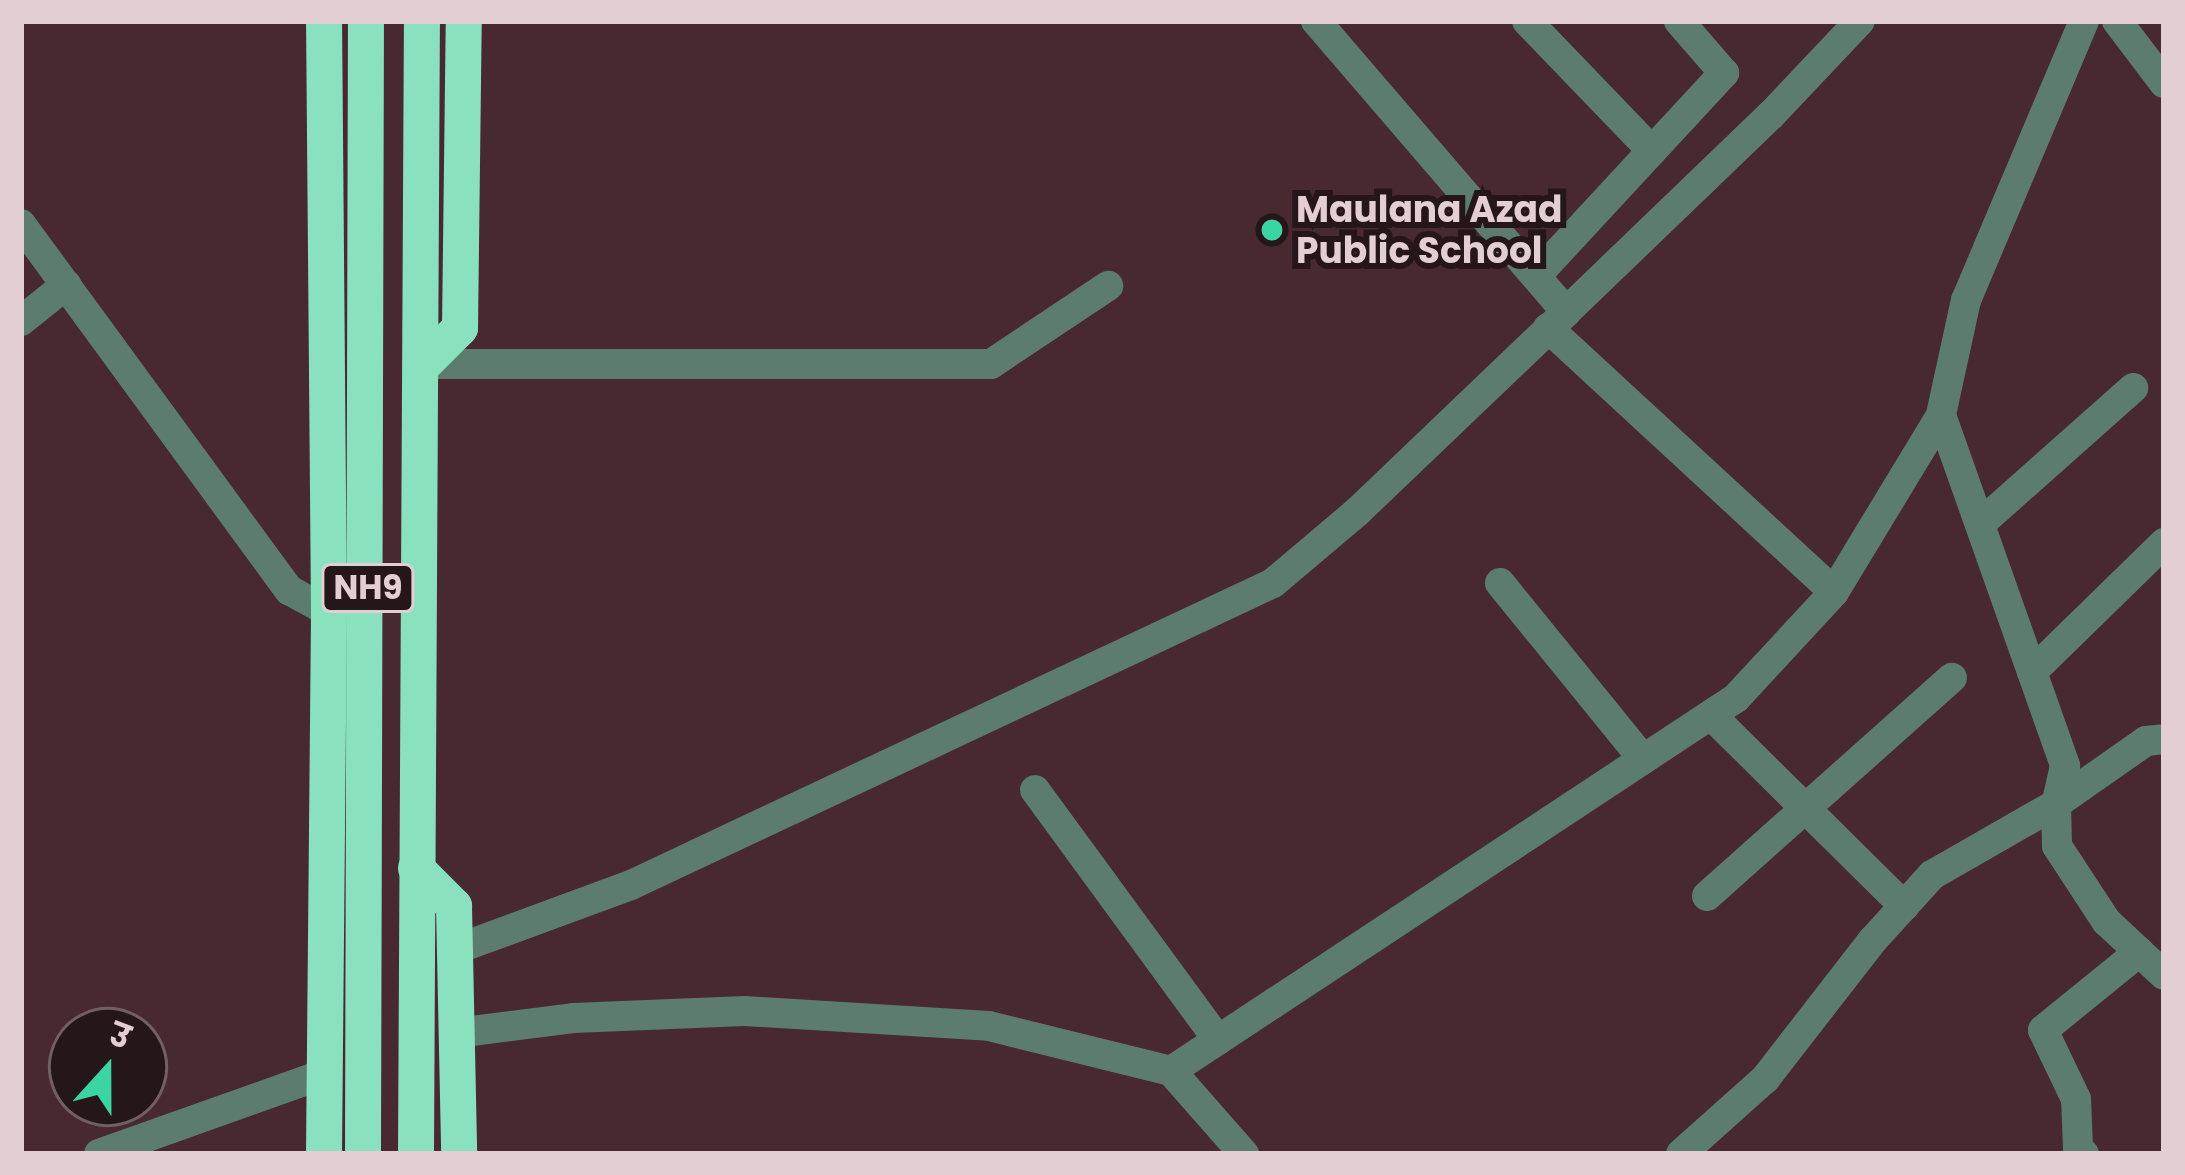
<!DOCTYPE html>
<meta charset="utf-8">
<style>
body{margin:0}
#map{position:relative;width:2185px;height:1175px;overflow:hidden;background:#482930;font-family:Poppins,"Noto Sans Devanagari",sans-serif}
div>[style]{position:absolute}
.minor>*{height:30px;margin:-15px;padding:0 15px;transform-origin:15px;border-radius:15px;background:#5b7c6e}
.highway>*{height:36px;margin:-18px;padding:0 18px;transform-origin:18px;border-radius:18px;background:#8ae1be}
.dots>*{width:33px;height:33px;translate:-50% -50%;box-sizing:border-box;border:6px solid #251619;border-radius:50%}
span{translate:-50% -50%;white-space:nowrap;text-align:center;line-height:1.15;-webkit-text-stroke:12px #251619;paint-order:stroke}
.shield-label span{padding:3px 9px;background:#251619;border:3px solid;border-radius:9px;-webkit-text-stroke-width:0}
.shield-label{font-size:33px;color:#e3ced2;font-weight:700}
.poi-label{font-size:36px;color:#e3ced2;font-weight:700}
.left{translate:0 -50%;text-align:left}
.frame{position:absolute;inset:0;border:24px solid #e3ced2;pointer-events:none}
.north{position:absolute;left:48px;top:1007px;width:120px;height:120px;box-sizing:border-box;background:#251619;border:3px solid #716063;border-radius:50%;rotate:21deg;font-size:33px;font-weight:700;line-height:48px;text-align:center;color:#e3ced2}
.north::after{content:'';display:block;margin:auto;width:42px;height:54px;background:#3dd4a3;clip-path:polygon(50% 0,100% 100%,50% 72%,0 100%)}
</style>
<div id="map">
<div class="minor">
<div style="left:1316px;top:21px;width:384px;rotate:49.3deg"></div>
<div style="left:1527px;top:21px;width:180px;rotate:46.1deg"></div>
<div style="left:2084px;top:21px;width:303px;rotate:112.9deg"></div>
<div style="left:1966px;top:300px;width:118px;rotate:102.3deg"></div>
<div style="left:1941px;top:415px;width:372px;rotate:70.5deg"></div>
<div style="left:2065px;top:766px;width:39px;rotate:103deg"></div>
<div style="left:2056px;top:804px;width:42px;rotate:88.6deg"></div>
<div style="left:2057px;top:846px;width:90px;rotate:56.8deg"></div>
<div style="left:2106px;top:921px;width:79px;rotate:43deg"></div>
<div style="left:2117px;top:21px;width:78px;rotate:52.8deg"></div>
<div style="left:21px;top:224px;width:454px;rotate:53.8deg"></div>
<div style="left:289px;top:590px;width:46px;rotate:28.8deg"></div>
<div style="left:1536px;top:276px;width:277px;rotate:-47.2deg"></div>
<div style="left:1724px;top:73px;width:69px;rotate:-130.9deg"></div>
<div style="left:21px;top:321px;width:58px;rotate:-38.7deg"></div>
<div style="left:1548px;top:328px;width:389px;rotate:42.7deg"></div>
<div style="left:424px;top:364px;width:567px"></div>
<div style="left:991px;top:364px;width:141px;rotate:-33.7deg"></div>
<div style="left:1980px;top:524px;width:205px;rotate:-41.6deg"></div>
<div style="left:1500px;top:583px;width:227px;rotate:50.9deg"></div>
<div style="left:2032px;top:672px;width:185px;rotate:-44.3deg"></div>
<div style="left:1711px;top:715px;width:272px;rotate:44.7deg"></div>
<div style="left:1035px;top:790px;width:310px;rotate:53.8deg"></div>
<div style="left:1707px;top:896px;width:328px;rotate:-41.7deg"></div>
<div style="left:457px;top:949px;width:185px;rotate:-20.2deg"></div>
<div style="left:631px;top:885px;width:709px;rotate:-25.19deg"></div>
<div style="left:1273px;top:583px;width:110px;rotate:-40.2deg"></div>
<div style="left:1357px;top:512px;width:289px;rotate:-43.7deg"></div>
<div style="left:1566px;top:312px;width:284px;rotate:-43.9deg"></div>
<div style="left:1771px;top:115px;width:129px;rotate:-46.6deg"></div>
<div style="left:456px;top:1033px;width:118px;rotate:-7.3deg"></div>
<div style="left:573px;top:1018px;width:172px;rotate:-2.3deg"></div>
<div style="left:745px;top:1011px;width:244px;rotate:3.5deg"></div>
<div style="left:989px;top:1026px;width:187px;rotate:13.9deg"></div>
<div style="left:1171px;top:1071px;width:111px;rotate:48.7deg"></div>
<div style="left:1171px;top:1071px;width:677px;rotate:-33.43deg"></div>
<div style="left:1736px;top:698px;width:144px;rotate:-47.2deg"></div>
<div style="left:1834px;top:592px;width:207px;rotate:-58.8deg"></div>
<div style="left:99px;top:1154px;width:239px;rotate:-19.6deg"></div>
<div style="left:1681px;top:1154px;width:113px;rotate:-41.8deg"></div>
<div style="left:1765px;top:1079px;width:176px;rotate:-52.2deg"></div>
<div style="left:1873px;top:940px;width:88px;rotate:-47.8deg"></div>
<div style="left:1932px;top:875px;width:143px;rotate:-29.8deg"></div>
<div style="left:2056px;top:804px;width:110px;rotate:-35deg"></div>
<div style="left:2146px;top:741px;width:18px;rotate:-6deg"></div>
<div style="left:2084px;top:1154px;width:8px;rotate:-135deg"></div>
<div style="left:2078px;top:1148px;width:49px;rotate:-92.3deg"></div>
<div style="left:2076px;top:1099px;width:76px;rotate:-115.6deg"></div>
<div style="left:2043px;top:1030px;width:124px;rotate:-39.1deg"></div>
</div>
<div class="highway">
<div style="left:424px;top:364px;width:51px;rotate:-45deg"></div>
<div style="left:460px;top:328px;width:307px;rotate:-89.3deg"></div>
<div style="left:416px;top:868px;width:54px;rotate:45deg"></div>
<div style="left:454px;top:906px;width:248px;rotate:88.8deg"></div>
<div style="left:324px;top:1154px;width:542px;rotate:-89.47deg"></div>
<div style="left:329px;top:612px;width:591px;rotate:-90.48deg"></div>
<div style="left:363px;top:1154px;width:1133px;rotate:-89.85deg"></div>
<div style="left:416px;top:1154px;width:1133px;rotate:-89.7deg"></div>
</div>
<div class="dots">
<div style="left:1272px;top:230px;background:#3dd4a3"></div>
</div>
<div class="shield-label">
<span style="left:368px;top:588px">NH9</span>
</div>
<div class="poi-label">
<span class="left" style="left:1296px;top:230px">Maulana Azad<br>Public School</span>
</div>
<div class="frame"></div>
<div class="north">उ</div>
</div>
